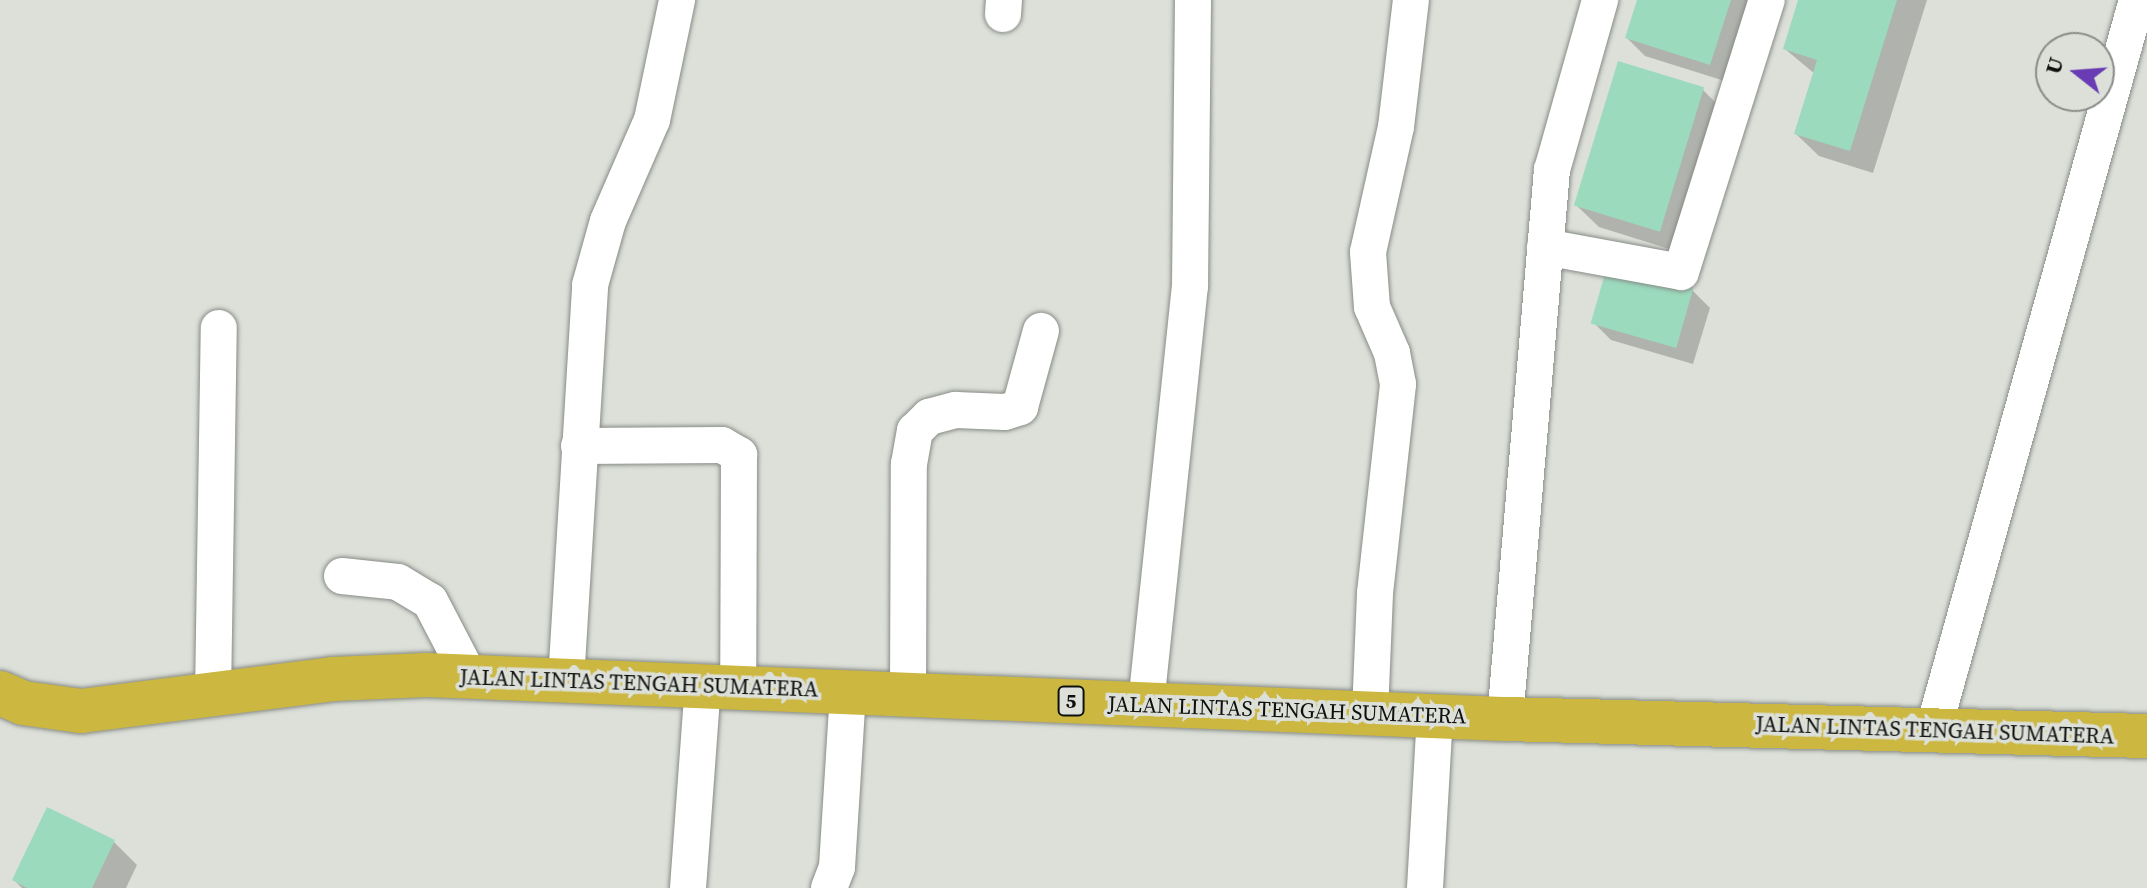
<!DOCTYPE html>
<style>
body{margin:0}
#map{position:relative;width:2147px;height:888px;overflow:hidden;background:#dce0d9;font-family:"Source Serif 4",serif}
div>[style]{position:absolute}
.shadow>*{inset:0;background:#0003}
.building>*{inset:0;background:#9bdabd;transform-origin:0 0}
.roads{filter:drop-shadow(0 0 2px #888c86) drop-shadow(0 0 2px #888c86)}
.minor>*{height:36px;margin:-18px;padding:0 18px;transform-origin:18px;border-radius:18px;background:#fff}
.highway>*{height:44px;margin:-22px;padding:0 22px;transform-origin:22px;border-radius:22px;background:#ccb741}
span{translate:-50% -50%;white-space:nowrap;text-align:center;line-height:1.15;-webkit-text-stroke:7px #dce0d9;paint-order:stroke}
.shield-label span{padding:2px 6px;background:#dce0d9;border:2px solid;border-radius:6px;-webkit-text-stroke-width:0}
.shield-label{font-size:20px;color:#0f100e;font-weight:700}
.street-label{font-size:22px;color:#0f100e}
.north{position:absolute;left:2035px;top:32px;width:80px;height:80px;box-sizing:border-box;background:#dce0d9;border:2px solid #8a8d88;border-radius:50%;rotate:287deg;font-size:22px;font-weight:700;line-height:32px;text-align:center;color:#0f100e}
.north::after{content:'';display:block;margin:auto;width:28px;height:36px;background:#693cb4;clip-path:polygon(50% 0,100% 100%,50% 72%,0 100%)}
</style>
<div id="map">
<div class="shadow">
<div style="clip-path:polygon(1639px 0,1754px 0,1728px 82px,1645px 56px,1627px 38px)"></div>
<div style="clip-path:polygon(1800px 0,1927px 0,1873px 173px,1819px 156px,1796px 134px,1815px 74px,1785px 49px)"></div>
<div style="clip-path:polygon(1703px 90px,1726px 113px,1682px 253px,1599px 227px,1576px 205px)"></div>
<div style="clip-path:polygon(1692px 290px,1710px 308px,1693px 364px,1611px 340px,1593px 322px)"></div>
<div style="clip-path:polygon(48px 810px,114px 842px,137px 865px,126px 888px,22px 888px,14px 880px)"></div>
</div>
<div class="building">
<div style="clip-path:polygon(1637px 0,1731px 0,1710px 65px,1625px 38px)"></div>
<div style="clip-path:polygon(1798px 0,1897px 0,1850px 151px,1794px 134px,1817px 60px,1783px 49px)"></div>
<div style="left:1618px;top:61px;width:90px;height:151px;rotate:17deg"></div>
<div style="left:1608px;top:263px;width:89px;height:63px;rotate:16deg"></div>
<div style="clip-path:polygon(47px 807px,115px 840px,92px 888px,27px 888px,12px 880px)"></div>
</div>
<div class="roads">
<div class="minor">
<div style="left:1003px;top:14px;width:14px;rotate:-86deg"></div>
<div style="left:1545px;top:247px;width:138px;rotate:10.4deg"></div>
<div style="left:1681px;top:272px;width:285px;rotate:-72.5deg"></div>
<div style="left:579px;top:446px;width:143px;rotate:-0.4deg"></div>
<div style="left:722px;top:445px;width:20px;rotate:30deg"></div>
<div style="left:739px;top:455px;width:233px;rotate:90.2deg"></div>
<div style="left:342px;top:576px;width:56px;rotate:6.1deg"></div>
<div style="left:398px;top:582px;width:37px;rotate:31deg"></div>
<div style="left:430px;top:601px;width:85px;rotate:62.5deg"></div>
<div style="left:566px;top:681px;width:397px;rotate:-86.5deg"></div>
<div style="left:590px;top:285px;width:66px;rotate:-74.3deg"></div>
<div style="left:608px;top:221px;width:110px;rotate:-66.5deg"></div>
<div style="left:652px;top:120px;width:123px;rotate:-78.2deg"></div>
<div style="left:213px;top:695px;width:367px;rotate:-89.1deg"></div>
<div style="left:908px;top:695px;width:231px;rotate:-89.8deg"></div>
<div style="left:909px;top:464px;width:34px;rotate:-80deg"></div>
<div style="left:915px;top:431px;width:20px;rotate:-45deg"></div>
<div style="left:929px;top:417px;width:28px;rotate:-15deg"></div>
<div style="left:956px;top:410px;width:49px;rotate:2.3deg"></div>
<div style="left:1005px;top:412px;width:16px;rotate:-18deg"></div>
<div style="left:1020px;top:407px;width:79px;rotate:-74.6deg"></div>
<div style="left:1146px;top:704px;width:420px;rotate:-84deg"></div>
<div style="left:1190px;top:286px;width:286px;rotate:-89.4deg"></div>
<div style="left:1370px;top:713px;width:120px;rotate:-87.6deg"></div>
<div style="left:1375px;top:593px;width:210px;rotate:-83.7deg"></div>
<div style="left:1398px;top:384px;width:32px;rotate:-101deg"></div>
<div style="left:1392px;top:353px;width:50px;rotate:-113.5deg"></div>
<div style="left:1372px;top:307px;width:55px;rotate:-94.2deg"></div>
<div style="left:1368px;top:252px;width:128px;rotate:-77.4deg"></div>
<div style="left:1396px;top:127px;width:128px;rotate:-83.3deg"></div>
<div style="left:1505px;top:719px;width:551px;rotate:-85.11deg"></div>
<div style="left:1552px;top:170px;width:177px;rotate:-74.2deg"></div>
<div style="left:1933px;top:731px;width:759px;rotate:-74.41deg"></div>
<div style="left:688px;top:888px;width:203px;rotate:-85.8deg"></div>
<div style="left:829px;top:888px;width:22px;rotate:-69deg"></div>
<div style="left:837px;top:867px;width:175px;rotate:-86.4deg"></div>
<div style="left:1425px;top:888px;width:172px;rotate:-86.7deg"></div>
</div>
<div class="highway">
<div style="left:0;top:693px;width:25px;rotate:23deg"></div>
<div style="left:23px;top:703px;width:59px;rotate:7.9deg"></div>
<div style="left:81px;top:711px;width:254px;rotate:-7.2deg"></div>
<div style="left:333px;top:679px;width:93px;rotate:-2.5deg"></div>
<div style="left:426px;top:675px;width:1080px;rotate:2.34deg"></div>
<div style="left:1505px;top:719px;width:642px;rotate:1.52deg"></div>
</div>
</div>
<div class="shield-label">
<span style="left:1071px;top:701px">5</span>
</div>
<div class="street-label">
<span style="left:639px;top:683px;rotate:2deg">JALAN LINTAS TENGAH SUMATERA</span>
<span style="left:1287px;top:710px;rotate:2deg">JALAN LINTAS TENGAH SUMATERA</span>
<span style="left:1935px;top:730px;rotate:2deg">JALAN LINTAS TENGAH SUMATERA</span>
</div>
<div class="north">U</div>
</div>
